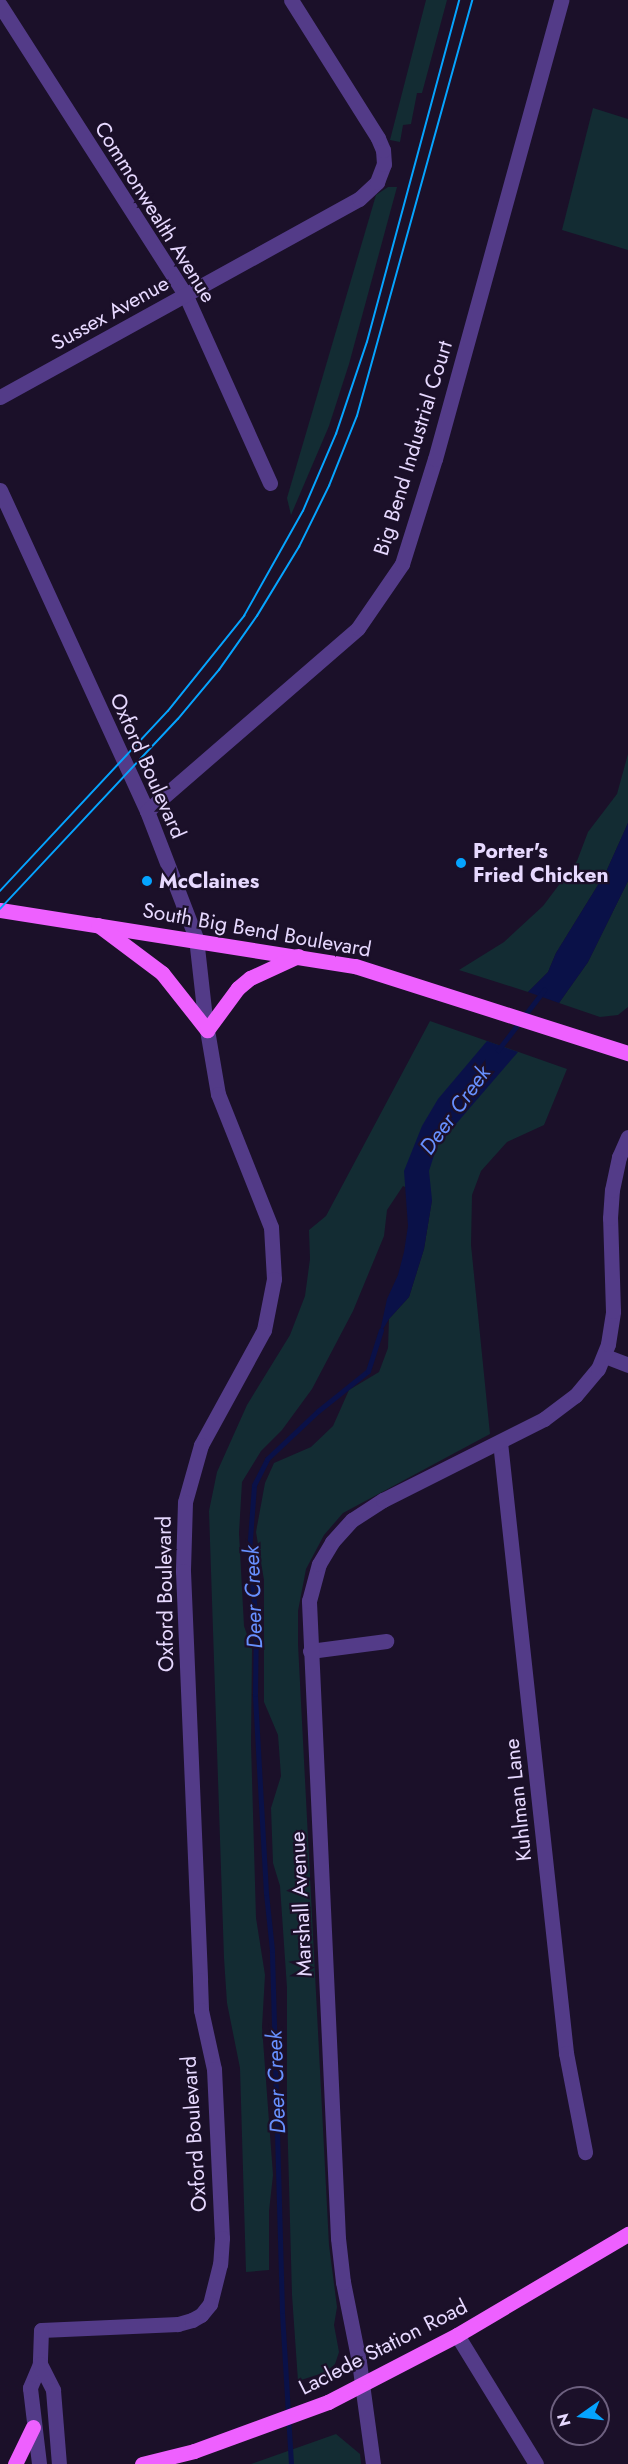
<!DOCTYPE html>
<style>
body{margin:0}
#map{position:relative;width:628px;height:2464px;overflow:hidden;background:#1b1029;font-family:Jost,sans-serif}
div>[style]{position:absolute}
.green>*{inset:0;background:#132c33}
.water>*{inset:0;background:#0a1148}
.stream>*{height:5px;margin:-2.5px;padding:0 2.5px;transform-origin:2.5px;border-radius:2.5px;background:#0a1148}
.minor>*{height:15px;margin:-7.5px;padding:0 7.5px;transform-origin:7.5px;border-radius:7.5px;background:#533b88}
.major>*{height:15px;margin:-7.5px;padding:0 7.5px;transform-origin:7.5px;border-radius:7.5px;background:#ee60ff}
.tram>*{height:1.5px;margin:-0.75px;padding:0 0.75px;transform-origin:0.75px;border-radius:0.75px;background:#05a4ff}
.dots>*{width:16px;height:16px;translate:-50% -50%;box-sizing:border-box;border:3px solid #1b1029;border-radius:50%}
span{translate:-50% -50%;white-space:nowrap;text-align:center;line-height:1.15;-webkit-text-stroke:4.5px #1b1029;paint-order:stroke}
.street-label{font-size:21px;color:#e7d9ff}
.poi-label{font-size:21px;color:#e7d9ff;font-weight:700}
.left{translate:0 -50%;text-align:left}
.water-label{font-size:22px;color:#6790ff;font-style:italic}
.north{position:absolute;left:550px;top:2386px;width:60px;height:60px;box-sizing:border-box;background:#1b1029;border:2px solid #6d607f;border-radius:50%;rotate:256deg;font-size:16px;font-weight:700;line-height:24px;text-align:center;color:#e7d9ff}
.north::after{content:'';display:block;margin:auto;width:21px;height:27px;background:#05a4ff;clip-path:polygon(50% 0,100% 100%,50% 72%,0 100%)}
</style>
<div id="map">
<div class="green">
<div style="clip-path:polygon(426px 0,447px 0,422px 93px,417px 93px,411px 124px,403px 125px,400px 142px,390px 140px)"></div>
<div style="clip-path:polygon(593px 108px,628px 119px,628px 250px,562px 230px)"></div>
<div style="clip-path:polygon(388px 187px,397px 187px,349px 364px,329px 426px,291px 515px,287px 498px,376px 195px)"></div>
<div style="clip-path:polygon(628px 754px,628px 823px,606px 872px,556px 953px,548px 972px,528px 992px,459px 970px,504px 942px,543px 906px,577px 861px,588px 832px,617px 794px)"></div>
<div style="clip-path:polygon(628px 881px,628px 1007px,618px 1015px,600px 1017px,559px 1003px,588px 962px)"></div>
<div style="clip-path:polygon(430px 1021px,567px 1069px,544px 1125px,507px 1142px,481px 1171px,472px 1195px,471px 1245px,490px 1434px,343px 1513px,324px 1535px,306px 1569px,298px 1611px,298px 1644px,329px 2245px,337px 2307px,334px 2325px,339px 2352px,335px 2364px,326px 2372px,298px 2381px,292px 2295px,287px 2111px,287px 1988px,280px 1886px,273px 1863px,271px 1808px,281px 1776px,278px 1735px,264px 1702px,264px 1580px,256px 1532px,265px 1483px,274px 1463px,311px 1447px,333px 1426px,349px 1390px,379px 1372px,388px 1348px,389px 1319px,409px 1297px,424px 1249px,432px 1200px,403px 1186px,387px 1210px,384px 1236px,353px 1311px,312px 1389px,282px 1430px,261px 1451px,242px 1482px,239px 1533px,244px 1626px,252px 1649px,251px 1744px,256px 1918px,265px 1975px,262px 2027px,273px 2175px,269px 2211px,269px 2270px,246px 2272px,240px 2068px,227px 2003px,224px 1958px,209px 1511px,217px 1472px,247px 1405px,290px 1335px,305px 1296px,310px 1259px,309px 1230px,326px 1216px)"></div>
<div style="clip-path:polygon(336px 2434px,360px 2454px,361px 2464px,251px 2464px)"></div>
</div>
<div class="water">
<div style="clip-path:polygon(628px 823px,628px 881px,588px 962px,559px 1003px,528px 992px,548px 972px,556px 953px,606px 872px)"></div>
<div style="clip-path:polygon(487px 1041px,518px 1052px,437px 1146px,429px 1171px,432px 1200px,424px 1249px,409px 1297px,389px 1319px,379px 1336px,387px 1299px,398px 1275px,404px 1252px,408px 1226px,404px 1171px,422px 1126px,438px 1099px)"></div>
</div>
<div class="stream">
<div style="left:498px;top:1050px;width:76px;rotate:-52.5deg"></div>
<div style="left:291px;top:2464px;width:153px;rotate:-93.4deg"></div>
<div style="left:282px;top:2311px;width:361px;rotate:-91.6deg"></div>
<div style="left:272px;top:1950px;width:57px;rotate:-96deg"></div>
<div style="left:266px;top:1893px;width:199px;rotate:-93.2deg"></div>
<div style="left:255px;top:1694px;width:71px;rotate:-89.2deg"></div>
<div style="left:256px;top:1623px;width:71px;rotate:-95.6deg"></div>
<div style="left:249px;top:1552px;width:67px;rotate:-85.7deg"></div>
<div style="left:254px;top:1485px;width:29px;rotate:-63deg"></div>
<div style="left:267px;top:1459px;width:70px;rotate:-43.3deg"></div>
<div style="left:318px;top:1411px;width:64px;rotate:-38.7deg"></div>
<div style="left:368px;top:1371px;width:43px;rotate:-72.4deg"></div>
</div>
<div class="minor">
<div style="left:0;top:5px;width:345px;rotate:57.4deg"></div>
<div style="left:186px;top:296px;width:205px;rotate:65.8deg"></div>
<div style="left:0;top:397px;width:410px;rotate:-28.9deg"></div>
<div style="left:359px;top:199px;width:25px;rotate:-43deg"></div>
<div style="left:377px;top:182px;width:19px;rotate:-69deg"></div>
<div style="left:384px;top:164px;width:14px;rotate:-94deg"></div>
<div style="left:383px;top:150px;width:13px;rotate:-113deg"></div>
<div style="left:378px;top:138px;width:163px;rotate:-122.2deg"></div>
<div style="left:0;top:490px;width:353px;rotate:65.4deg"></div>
<div style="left:147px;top:811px;width:136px;rotate:68.9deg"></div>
<div style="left:196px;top:938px;width:81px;rotate:83.6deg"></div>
<div style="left:205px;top:1018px;width:77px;rotate:80.3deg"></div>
<div style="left:218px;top:1094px;width:143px;rotate:68.3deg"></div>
<div style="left:271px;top:1227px;width:52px;rotate:86.7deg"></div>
<div style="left:274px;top:1279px;width:52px;rotate:101.1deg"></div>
<div style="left:264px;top:1330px;width:131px;rotate:118.7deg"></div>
<div style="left:201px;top:1445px;width:59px;rotate:105.7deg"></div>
<div style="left:185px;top:1502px;width:69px;rotate:91.7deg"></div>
<div style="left:183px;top:1571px;width:409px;rotate:87.6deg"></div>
<div style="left:200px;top:1980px;width:30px;rotate:88deg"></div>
<div style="left:201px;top:2010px;width:60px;rotate:77.6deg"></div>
<div style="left:214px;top:2069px;width:169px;rotate:87.3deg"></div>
<div style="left:222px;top:2238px;width:26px;rotate:94deg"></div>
<div style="left:220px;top:2264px;width:41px;rotate:104deg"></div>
<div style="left:210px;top:2304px;width:14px;rotate:129deg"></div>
<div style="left:201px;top:2315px;width:10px;rotate:151deg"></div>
<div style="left:192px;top:2320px;width:15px;rotate:164deg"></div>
<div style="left:178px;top:2324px;width:137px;rotate:177.5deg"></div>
<div style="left:41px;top:2330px;width:34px;rotate:92deg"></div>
<div style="left:40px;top:2364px;width:26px;rotate:113deg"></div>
<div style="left:30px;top:2388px;width:77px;rotate:83.2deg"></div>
<div style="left:147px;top:811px;width:279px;rotate:-40.9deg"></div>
<div style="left:358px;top:628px;width:78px;rotate:-55.5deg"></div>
<div style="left:402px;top:564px;width:110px;rotate:-72.6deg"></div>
<div style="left:435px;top:459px;width:476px;rotate:-74.6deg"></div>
<div style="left:605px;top:1356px;width:25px;rotate:21deg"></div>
<div style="left:500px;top:1442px;width:615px;rotate:83.83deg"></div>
<div style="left:566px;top:2053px;width:101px;rotate:79.1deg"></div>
<div style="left:310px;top:1651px;width:77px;rotate:-7.5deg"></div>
<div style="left:457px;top:2335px;width:151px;rotate:58.5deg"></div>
<div style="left:40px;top:2364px;width:29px;rotate:63deg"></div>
<div style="left:53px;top:2390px;width:74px;rotate:85.4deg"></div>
<div style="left:373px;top:2464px;width:103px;rotate:-97.8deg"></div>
<div style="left:359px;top:2362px;width:82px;rotate:-101.3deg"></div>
<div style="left:343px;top:2282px;width:44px;rotate:-96.5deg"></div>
<div style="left:338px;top:2238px;width:638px;rotate:-92.61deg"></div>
<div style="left:309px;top:1601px;width:38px;rotate:-75deg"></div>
<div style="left:319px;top:1564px;width:26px;rotate:-59deg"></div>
<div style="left:332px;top:1542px;width:30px;rotate:-48deg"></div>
<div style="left:352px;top:1520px;width:37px;rotate:-33deg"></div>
<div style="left:383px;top:1500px;width:180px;rotate:-26.7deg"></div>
<div style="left:544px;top:1419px;width:39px;rotate:-37deg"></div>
<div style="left:575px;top:1396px;width:35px;rotate:-50deg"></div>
<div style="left:598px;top:1369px;width:27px;rotate:-68deg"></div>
<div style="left:608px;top:1344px;width:33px;rotate:-81deg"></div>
<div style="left:613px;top:1311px;width:93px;rotate:-91.8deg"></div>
<div style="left:610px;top:1218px;width:28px;rotate:-86deg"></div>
<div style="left:612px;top:1190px;width:34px;rotate:-78deg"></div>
<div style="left:619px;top:1157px;width:22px;rotate:-66deg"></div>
</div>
<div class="major">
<div style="left:0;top:910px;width:359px;rotate:9deg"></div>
<div style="left:355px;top:966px;width:287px;rotate:17.7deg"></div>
<div style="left:98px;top:925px;width:80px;rotate:36.9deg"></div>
<div style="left:162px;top:973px;width:73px;rotate:51.7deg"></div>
<div style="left:207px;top:1030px;width:52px;rotate:-53.6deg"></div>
<div style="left:238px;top:988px;width:16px;rotate:-40deg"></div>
<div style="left:250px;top:978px;width:53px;rotate:-24.6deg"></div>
<div style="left:15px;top:2464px;width:41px;rotate:-64.1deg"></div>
<div style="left:142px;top:2464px;width:54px;rotate:-14deg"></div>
<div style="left:194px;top:2451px;width:143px;rotate:-20.1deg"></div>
<div style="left:328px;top:2402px;width:145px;rotate:-27.4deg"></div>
<div style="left:457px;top:2335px;width:199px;rotate:-30.6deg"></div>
</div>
<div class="tram">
<div style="left:0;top:891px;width:246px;rotate:-47deg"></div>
<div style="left:168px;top:711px;width:122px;rotate:-51.3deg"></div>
<div style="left:244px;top:616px;width:120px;rotate:-60.7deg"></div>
<div style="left:303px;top:511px;width:84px;rotate:-66.8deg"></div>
<div style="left:336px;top:434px;width:97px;rotate:-71.4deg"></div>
<div style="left:367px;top:342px;width:354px;rotate:-74.9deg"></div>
<div style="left:0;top:909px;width:260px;rotate:-46.9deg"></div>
<div style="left:178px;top:719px;width:64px;rotate:-50.1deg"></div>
<div style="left:219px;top:670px;width:66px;rotate:-54.9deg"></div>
<div style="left:257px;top:616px;width:81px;rotate:-58.7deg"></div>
<div style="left:299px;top:547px;width:68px;rotate:-63.8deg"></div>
<div style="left:329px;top:486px;width:75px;rotate:-68.2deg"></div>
<div style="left:357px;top:416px;width:432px;rotate:-74.5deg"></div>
</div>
<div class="dots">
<div style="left:461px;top:863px;background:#05a4ff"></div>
<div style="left:147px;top:881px;background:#05a4ff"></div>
</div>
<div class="street-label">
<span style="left:155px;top:212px;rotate:58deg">Commonwealth Avenue</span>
<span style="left:110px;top:313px;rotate:-29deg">Sussex Avenue</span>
<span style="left:413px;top:448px;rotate:-73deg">Big Bend Industrial Court</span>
<span style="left:148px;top:766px;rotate:66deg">Oxford Boulevard</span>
<span style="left:257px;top:930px;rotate:10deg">South Big Bend Boulevard</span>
<span style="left:165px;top:1594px;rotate:-91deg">Oxford Boulevard</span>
<span style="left:518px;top:1800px;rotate:-96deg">Kuhlman Lane</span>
<span style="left:301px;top:1904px;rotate:-93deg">Marshall Avenue</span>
<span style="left:194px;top:2134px;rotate:-94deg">Oxford Boulevard</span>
<span style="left:383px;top:2347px;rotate:-27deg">Laclede Station Road</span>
</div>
<div class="poi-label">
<span class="left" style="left:473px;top:863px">Porter's<br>Fried Chicken</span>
<span class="left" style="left:159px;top:881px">McClaines</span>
</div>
<div class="water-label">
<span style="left:455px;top:1110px;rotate:-54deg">Deer Creek</span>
<span style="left:253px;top:1597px;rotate:-92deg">Deer Creek</span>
<span style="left:276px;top:2082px;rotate:-92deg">Deer Creek</span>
</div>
<div class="north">N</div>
</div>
